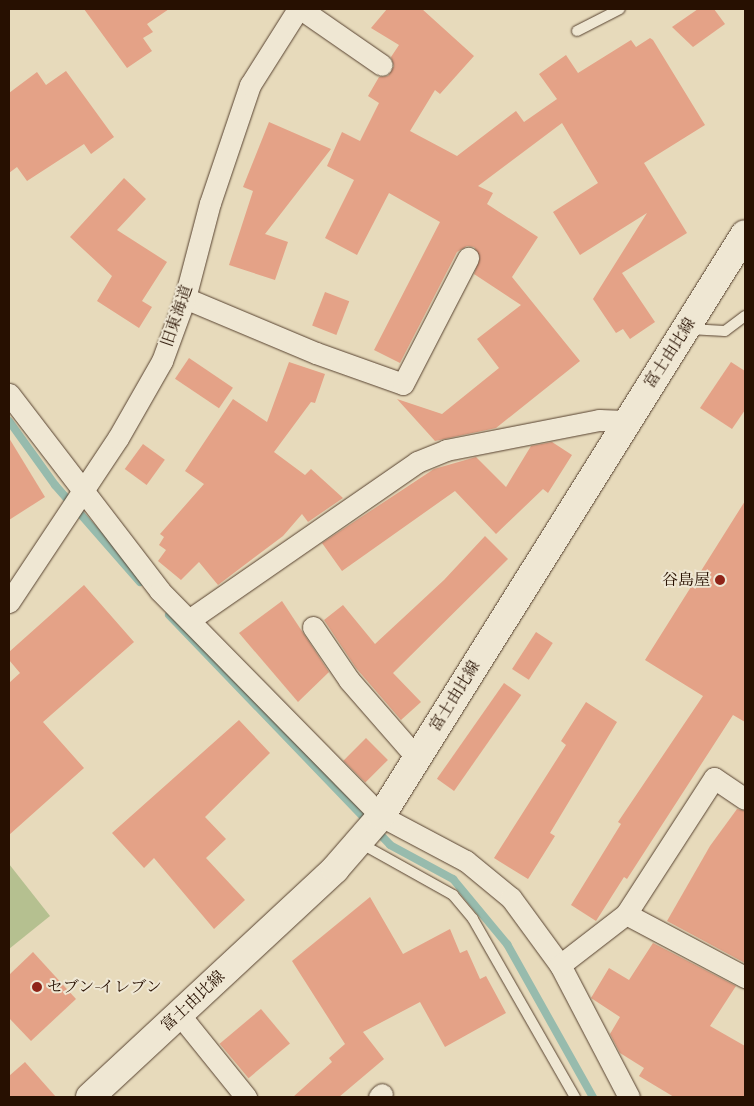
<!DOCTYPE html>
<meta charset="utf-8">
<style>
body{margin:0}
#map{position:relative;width:754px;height:1106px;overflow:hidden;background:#e7dabb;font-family:"IM FELL French Canon","Noto Serif JP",serif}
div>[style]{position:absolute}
.green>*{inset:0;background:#b5c090}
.stream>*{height:8px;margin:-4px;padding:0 4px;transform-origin:4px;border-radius:4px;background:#97bbad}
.building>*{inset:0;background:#e4a287;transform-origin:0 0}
.roads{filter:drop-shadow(0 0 1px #574230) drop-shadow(0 0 1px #574230)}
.lane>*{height:10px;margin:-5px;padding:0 5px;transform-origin:5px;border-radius:5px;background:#efe7d3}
.street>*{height:21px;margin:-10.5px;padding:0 10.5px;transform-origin:10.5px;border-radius:10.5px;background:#efe7d3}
.secondary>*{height:28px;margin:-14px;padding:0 14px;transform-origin:14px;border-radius:14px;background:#efe7d3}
.dots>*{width:14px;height:14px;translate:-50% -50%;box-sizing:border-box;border:2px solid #efe7d3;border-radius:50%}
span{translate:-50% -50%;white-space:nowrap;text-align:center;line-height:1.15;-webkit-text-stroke:4px #efe7d3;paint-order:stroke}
.street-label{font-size:16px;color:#271001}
.poi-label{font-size:16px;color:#271001}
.right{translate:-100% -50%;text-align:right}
.left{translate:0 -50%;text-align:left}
.frame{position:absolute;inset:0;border:10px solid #271001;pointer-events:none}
</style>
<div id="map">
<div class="green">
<div style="clip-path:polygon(9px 864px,50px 916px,9px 949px)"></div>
</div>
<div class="stream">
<div style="left:9px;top:421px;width:79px;rotate:54.3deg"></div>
<div style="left:55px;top:485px;width:129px;rotate:48.8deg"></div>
<div style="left:169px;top:615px;width:319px;rotate:46.1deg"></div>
<div style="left:390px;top:845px;width:72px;rotate:28.4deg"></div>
<div style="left:453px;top:879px;width:85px;rotate:50.3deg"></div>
<div style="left:507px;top:944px;width:176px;rotate:60.7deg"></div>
</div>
<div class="building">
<div style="clip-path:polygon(84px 9px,169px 9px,147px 24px,153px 32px,143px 38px,152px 51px,127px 68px)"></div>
<div style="clip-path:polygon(387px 9px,422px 9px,474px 56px,440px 94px,435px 90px,410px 131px,457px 156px,516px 111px,524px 122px,557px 99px,539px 74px,566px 55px,578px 73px,631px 40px,636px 47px,650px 38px,653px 40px,705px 125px,644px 163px,687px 233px,622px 273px,655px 322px,630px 339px,623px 329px,616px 333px,593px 299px,647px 213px,580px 255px,553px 212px,598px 183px,562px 123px,478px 186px,493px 193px,487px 204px,538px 237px,512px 277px,580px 361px,496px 428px,435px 441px,397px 399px,442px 414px,499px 368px,477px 339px,521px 305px,474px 274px,480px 257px,474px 247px,467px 246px,457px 252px,400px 363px,374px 350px,440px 222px,389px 193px,357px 255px,325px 238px,354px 180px,327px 166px,342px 132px,360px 141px,379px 103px,368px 96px,379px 77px,388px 76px,394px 66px,391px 57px,399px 45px,371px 28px)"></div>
<div style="clip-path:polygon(698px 9px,714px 9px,725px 24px,693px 47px,672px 27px)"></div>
<div style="clip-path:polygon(66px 71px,114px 137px,91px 154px,84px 144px,27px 181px,17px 167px,9px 173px,9px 93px,37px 72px,46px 85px)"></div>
<div style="clip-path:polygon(269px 122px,331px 149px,265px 234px,288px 242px,275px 280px,229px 265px,253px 191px,243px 187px)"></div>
<div style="clip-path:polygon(124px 178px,146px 199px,117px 230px,167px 262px,142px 301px,152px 307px,139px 328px,97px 301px,112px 276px,70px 237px)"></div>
<div style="left:325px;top:292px;width:26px;height:36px;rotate:21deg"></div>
<div style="left:189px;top:358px;width:53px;height:25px;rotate:34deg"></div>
<div style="clip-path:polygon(289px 362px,325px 374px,315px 403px,311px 402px,274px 452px,305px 475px,311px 469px,343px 498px,308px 522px,302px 514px,283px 536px,218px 585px,199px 562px,181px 580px,158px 561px,166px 550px,159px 545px,164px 537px,160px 534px,204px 484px,185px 471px,233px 399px,267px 422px)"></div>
<div style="clip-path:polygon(731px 362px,745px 371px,745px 410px,732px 429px,700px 408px)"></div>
<div style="clip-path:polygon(9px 438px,45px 497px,9px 520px)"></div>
<div style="clip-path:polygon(552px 442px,572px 455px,548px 493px,543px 489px,496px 534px,455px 491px,342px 571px,322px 543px,434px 469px,476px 457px,506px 487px,531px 446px)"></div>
<div style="left:143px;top:444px;width:27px;height:31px;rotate:36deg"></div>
<div style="clip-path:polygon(745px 501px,745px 722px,733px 715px,627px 879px,624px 877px,596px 921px,571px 905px,621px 824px,618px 822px,703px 696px,645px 660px)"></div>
<div style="clip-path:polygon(485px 536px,508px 559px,393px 673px,421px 702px,401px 720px,356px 668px,324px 620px,343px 605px,375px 644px,444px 580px)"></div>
<div style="clip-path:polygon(84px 585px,134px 642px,43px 722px,84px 768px,9px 835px,9px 683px,20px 673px,9px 660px,9px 652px)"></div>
<div style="clip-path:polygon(282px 601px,329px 672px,298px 702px,239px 633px)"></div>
<div style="left:536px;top:632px;width:20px;height:44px;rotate:33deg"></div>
<div style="left:504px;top:683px;width:21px;height:117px;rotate:35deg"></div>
<div style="clip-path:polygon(586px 702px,617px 722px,550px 833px,555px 836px,528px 879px,494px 858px,566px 745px,561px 741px)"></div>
<div style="clip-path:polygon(239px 720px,270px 753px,205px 817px,226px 839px,206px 858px,245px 900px,214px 929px,154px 858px,144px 868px,112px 833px)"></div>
<div style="left:366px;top:738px;width:31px;height:32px;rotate:45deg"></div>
<div style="clip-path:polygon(737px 809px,745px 811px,745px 963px,667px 921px,710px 846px)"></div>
<div style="clip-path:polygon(370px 897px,403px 954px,450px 929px,460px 953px,467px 950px,480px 979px,486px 976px,506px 1013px,445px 1047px,420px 1002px,363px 1032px,384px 1059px,339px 1097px,293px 1097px,332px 1062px,329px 1058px,345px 1044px,292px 961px)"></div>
<div style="clip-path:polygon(653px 943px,736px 986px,710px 1026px,745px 1046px,745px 1097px,674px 1097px,639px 1076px,644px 1068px,620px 1053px,610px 1034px,620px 1017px,591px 998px,609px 968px,629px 980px)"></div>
<div style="clip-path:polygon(33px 952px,76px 999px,31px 1041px,9px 1018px,9px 975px)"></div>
<div style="left:261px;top:1009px;width:45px;height:54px;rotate:50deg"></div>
<div style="clip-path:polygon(25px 1062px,56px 1097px,9px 1097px,9px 1076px)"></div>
</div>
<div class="roads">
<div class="lane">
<div style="left:577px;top:31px;width:48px;rotate:-27.1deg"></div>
<div style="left:689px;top:329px;width:36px;rotate:3deg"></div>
<div style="left:725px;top:331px;width:25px;rotate:-37deg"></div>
<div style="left:360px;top:843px;width:107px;rotate:29.2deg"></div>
<div style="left:453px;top:895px;width:31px;rotate:50deg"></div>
<div style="left:473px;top:919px;width:205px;rotate:60.2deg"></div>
</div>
<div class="street">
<div style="left:301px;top:9px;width:98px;rotate:34.7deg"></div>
<div style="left:185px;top:298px;width:142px;rotate:22.8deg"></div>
<div style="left:316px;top:353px;width:92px;rotate:19.6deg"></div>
<div style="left:403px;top:384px;width:142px;rotate:-62.7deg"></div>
<div style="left:9px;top:394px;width:248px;rotate:52.5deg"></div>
<div style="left:160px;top:591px;width:315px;rotate:45.5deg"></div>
<div style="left:381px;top:816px;width:96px;rotate:27.9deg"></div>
<div style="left:466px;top:861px;width:58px;rotate:39.4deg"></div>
<div style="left:511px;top:898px;width:83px;rotate:53.8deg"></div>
<div style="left:560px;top:965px;width:149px;rotate:62.4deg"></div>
<div style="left:9px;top:602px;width:197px;rotate:-56.4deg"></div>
<div style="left:118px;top:438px;width:89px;rotate:-60.3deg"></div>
<div style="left:162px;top:361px;width:67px;rotate:-69.9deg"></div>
<div style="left:185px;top:298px;width:98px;rotate:-75.3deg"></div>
<div style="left:210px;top:203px;width:125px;rotate:-71.3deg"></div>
<div style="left:250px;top:85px;width:90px;rotate:-57.7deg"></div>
<div style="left:189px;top:620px;width:277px;rotate:-34.7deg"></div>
<div style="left:417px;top:462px;width:31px;rotate:-22deg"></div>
<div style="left:446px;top:450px;width:156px;rotate:-11.1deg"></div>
<div style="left:599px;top:420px;width:27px;rotate:2deg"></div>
<div style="left:313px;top:627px;width:64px;rotate:55.8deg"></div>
<div style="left:349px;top:680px;width:103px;rotate:48.9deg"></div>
<div style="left:626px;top:914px;width:135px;rotate:27.9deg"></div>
<div style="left:560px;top:965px;width:83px;rotate:-37.7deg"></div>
<div style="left:626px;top:914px;width:162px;rotate:-57.1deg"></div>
<div style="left:714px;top:778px;width:37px;rotate:34deg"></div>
<div style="left:179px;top:1014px;width:107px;rotate:51.1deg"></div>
<div style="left:379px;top:1097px;width:4px;rotate:-45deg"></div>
</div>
<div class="secondary">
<div style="left:90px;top:1097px;width:335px;rotate:-42.9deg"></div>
<div style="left:335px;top:869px;width:70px;rotate:-49deg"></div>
<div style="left:381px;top:816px;width:686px;rotate:-57.98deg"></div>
</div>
</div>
<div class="dots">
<div style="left:720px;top:580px;background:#8f2418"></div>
<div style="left:37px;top:987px;background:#8f2418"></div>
</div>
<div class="street-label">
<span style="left:177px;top:316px;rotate:-71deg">旧東海道</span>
<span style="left:670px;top:353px;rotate:-57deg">富士由比線</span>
<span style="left:455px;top:696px;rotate:-58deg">富士由比線</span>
<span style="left:193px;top:1001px;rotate:-43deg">富士由比線</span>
</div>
<div class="poi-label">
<span class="right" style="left:710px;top:580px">谷島屋</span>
<span class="left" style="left:47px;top:987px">セブン-イレブン</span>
</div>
<div class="frame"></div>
</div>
